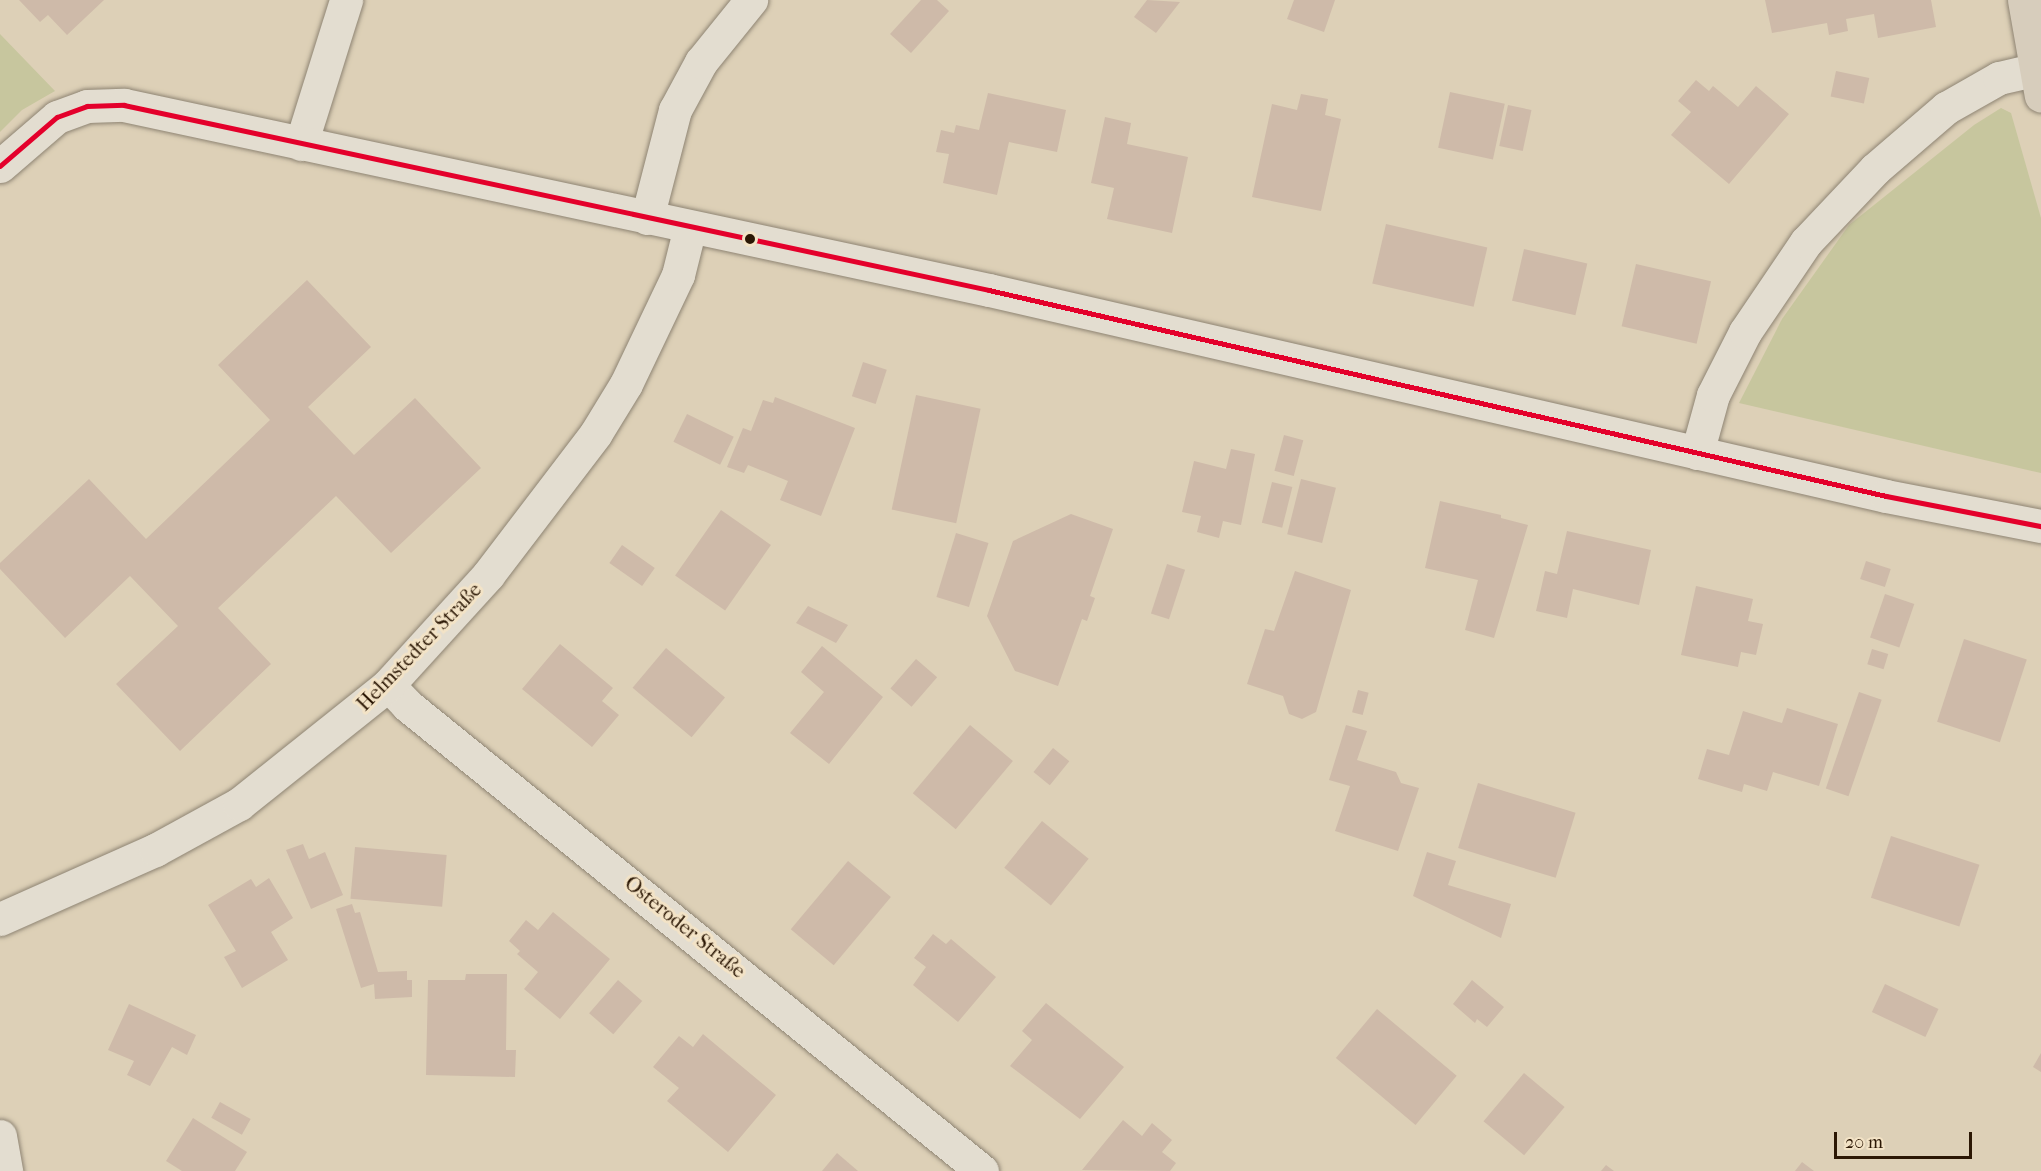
<!DOCTYPE html>
<meta charset="utf-8">
<style>
body{margin:0}
#map{position:relative;width:2041px;height:1171px;overflow:hidden;background:#ddd0b7;font-family:"IM FELL French Canon",serif}
div>[style]{position:absolute}
.green>*{inset:0;background:#c7c69e}
.building>*{inset:0;background:#cebaa9;transform-origin:0 0}
.roads{filter:drop-shadow(0 0 2px #8e8473) drop-shadow(0 0 2px #8e8473)}
.minor>*{height:33px;margin:-16.5px;padding:0 16.5px;transform-origin:16.5px;border-radius:16.5px;background:#e3ddd0}
.major>*{height:33px;margin:-16.5px;padding:0 16.5px;transform-origin:16.5px;border-radius:16.5px;background:#d7cdbc}
.bus-1>*{height:4.5px;margin:-2.25px;padding:0 2.25px;transform-origin:2.25px;border-radius:2.25px;background:#e4002b}
.dots>*{width:16px;height:16px;translate:-50% -50%;box-sizing:border-box;border:3px solid #f3e3c6;border-radius:50%}
span{translate:-50% -50%;white-space:nowrap;text-align:center;line-height:1.15;-webkit-text-stroke:6px #f3e3c6;paint-order:stroke}
.street-label{font-size:20px;color:#2b1704}
.scale{position:absolute;left:1834px;top:1132px;width:138px;height:27px;box-sizing:border-box;border:3px solid #2b1704;border-top:0;padding-left:8px;font-size:18px;line-height:21px;white-space:nowrap;color:#2b1704;-webkit-text-stroke:4px #f3e3c6;paint-order:stroke}
</style>
<div id="map">
<div class="green">
<div style="clip-path:polygon(0 34px,55px 91px,22px 110px,0 132px)"></div>
<div style="clip-path:polygon(2001px 108px,2011px 113px,2041px 218px,2041px 473px,1739px 403px,1782px 319px,1849px 225px,1974px 125px)"></div>
</div>
<div class="building">
<div style="clip-path:polygon(19px 0,104px 0,67px 35px,48px 15px,40px 22px)"></div>
<div style="clip-path:polygon(921px 0,937px 0,949px 11px,911px 53px,890px 34px)"></div>
<div style="clip-path:polygon(1147px 0,1180px 2px,1156px 33px,1134px 17px)"></div>
<div style="clip-path:polygon(1294px 0,1335px 0,1324px 32px,1287px 19px)"></div>
<div style="clip-path:polygon(1765px 0,1931px 0,1936px 27px,1878px 38px,1874px 14px,1846px 19px,1848px 31px,1829px 35px,1827px 23px,1772px 33px)"></div>
<div style="left:1836px;top:71px;width:34px;height:26px;rotate:12deg"></div>
<div style="clip-path:polygon(1696px 80px,1709px 91px,1713px 86px,1738px 107px,1756px 86px,1789px 114px,1729px 184px,1671px 135px,1691px 112px,1678px 101px)"></div>
<div style="left:1450px;top:92px;width:56px;height:57px;rotate:12deg"></div>
<div style="clip-path:polygon(988px 93px,1066px 110px,1057px 152px,1009px 142px,997px 195px,943px 183px,949px 154px,936px 152px,941px 130px,954px 133px,956px 125px,979px 130px)"></div>
<div style="clip-path:polygon(1301px 94px,1328px 99px,1325px 115px,1341px 119px,1321px 211px,1252px 197px,1272px 104px,1297px 110px)"></div>
<div style="left:1508px;top:105px;width:24px;height:42px;rotate:12deg"></div>
<div style="clip-path:polygon(1105px 117px,1131px 123px,1127px 144px,1188px 157px,1172px 233px,1107px 219px,1114px 188px,1091px 183px)"></div>
<div style="left:1386px;top:224px;width:104px;height:61px;rotate:13deg"></div>
<div style="left:1524px;top:249px;width:65px;height:53px;rotate:13deg"></div>
<div style="left:1636px;top:264px;width:77px;height:64px;rotate:13deg"></div>
<div style="clip-path:polygon(307px 280px,371px 347px,308px 407px,354px 455px,415px 398px,481px 468px,391px 553px,336px 496px,218px 608px,271px 664px,180px 751px,116px 684px,178px 626px,130px 576px,65px 638px,0 569px,0 563px,89px 479px,146px 539px,270px 420px,218px 365px)"></div>
<div style="left:863px;top:362px;width:25px;height:36px;rotate:18deg"></div>
<div style="left:916px;top:395px;width:66px;height:117px;rotate:12deg"></div>
<div style="clip-path:polygon(775px 397px,855px 428px,821px 516px,780px 500px,788px 481px,748px 465px,744px 473px,727px 467px,743px 428px,751px 431px,763px 400px,773px 403px)"></div>
<div style="left:687px;top:414px;width:52px;height:31px;rotate:26deg"></div>
<div style="left:1284px;top:435px;width:20px;height:37px;rotate:15deg"></div>
<div style="clip-path:polygon(1231px 449px,1255px 454px,1241px 525px,1223px 521px,1219px 538px,1197px 532px,1201px 516px,1182px 512px,1194px 461px,1226px 469px)"></div>
<div style="left:1301px;top:479px;width:36px;height:57px;rotate:14deg"></div>
<div style="left:1272px;top:482px;width:21px;height:42px;rotate:14deg"></div>
<div style="clip-path:polygon(1440px 501px,1501px 515px,1501px 518px,1528px 525px,1494px 638px,1465px 630px,1478px 580px,1425px 568px)"></div>
<div style="left:721px;top:510px;width:61px;height:80px;rotate:35deg"></div>
<div style="clip-path:polygon(1071px 514px,1113px 529px,1090px 596px,1095px 598px,1087px 621px,1082px 619px,1058px 686px,1015px 671px,987px 616px,1013px 541px)"></div>
<div style="clip-path:polygon(1567px 531px,1651px 550px,1639px 605px,1573px 589px,1567px 618px,1536px 611px,1545px 571px,1557px 574px)"></div>
<div style="left:956px;top:533px;width:34px;height:67px;rotate:17deg"></div>
<div style="left:622px;top:545px;width:40px;height:22px;rotate:35deg"></div>
<div style="left:1866px;top:561px;width:26px;height:19px;rotate:18deg"></div>
<div style="left:1167px;top:564px;width:19px;height:52px;rotate:18deg"></div>
<div style="clip-path:polygon(1295px 571px,1351px 590px,1316px 712px,1302px 719px,1289px 714px,1283px 696px,1247px 684px,1265px 629px,1274px 631px)"></div>
<div style="clip-path:polygon(1696px 586px,1753px 599px,1748px 621px,1763px 624px,1756px 655px,1741px 652px,1738px 667px,1681px 655px)"></div>
<div style="left:1885px;top:594px;width:31px;height:46px;rotate:19deg"></div>
<div style="clip-path:polygon(808px 606px,848px 625px,836px 643px,796px 623px)"></div>
<div style="left:1964px;top:639px;width:66px;height:87px;rotate:18deg"></div>
<div style="clip-path:polygon(560px 644px,613px 688px,602px 701px,619px 715px,592px 747px,522px 689px)"></div>
<div style="clip-path:polygon(822px 646px,883px 697px,829px 764px,790px 733px,824px 692px,801px 672px)"></div>
<div style="left:666px;top:648px;width:77px;height:52px;rotate:40deg"></div>
<div style="left:1872px;top:649px;width:17px;height:16px;rotate:17deg"></div>
<div style="left:916px;top:659px;width:28px;height:39px;rotate:41deg"></div>
<div style="left:1358px;top:690px;width:11px;height:23px;rotate:15deg"></div>
<div style="left:1859px;top:692px;width:24px;height:102px;rotate:19deg"></div>
<div style="clip-path:polygon(1787px 708px,1838px 724px,1819px 786px,1773px 772px,1767px 791px,1744px 784px,1742px 792px,1698px 779px,1707px 749px,1729px 755px,1743px 711px,1782px 723px)"></div>
<div style="left:970px;top:725px;width:56px;height:89px;rotate:40deg"></div>
<div style="clip-path:polygon(1346px 725px,1367px 731px,1357px 760px,1396px 772px,1401px 783px,1419px 788px,1398px 851px,1335px 831px,1350px 786px,1329px 780px)"></div>
<div style="left:1053px;top:748px;width:21px;height:31px;rotate:39deg"></div>
<div style="left:1478px;top:783px;width:102px;height:68px;rotate:17deg"></div>
<div style="left:1042px;top:821px;width:60px;height:60px;rotate:39deg"></div>
<div style="left:1891px;top:836px;width:93px;height:65px;rotate:18deg"></div>
<div style="clip-path:polygon(303px 844px,309px 859px,325px 852px,343px 895px,311px 909px,286px 850px)"></div>
<div style="left:355px;top:847px;width:92px;height:52px;rotate:5deg"></div>
<div style="clip-path:polygon(1427px 852px,1456px 861px,1448px 885px,1511px 904px,1501px 938px,1413px 896px)"></div>
<div style="left:848px;top:861px;width:56px;height:89px;rotate:40deg"></div>
<div style="clip-path:polygon(269px 878px,293px 918px,271px 932px,288px 960px,242px 988px,224px 957px,236px 951px,208px 905px,251px 879px,256px 887px)"></div>
<div style="clip-path:polygon(352px 904px,355px 913px,360px 912px,378px 972px,407px 971px,407px 980px,412px 980px,412px 997px,375px 999px,374px 984px,361px 988px,336px 909px)"></div>
<div style="clip-path:polygon(553px 912px,610px 959px,560px 1019px,524px 989px,538px 972px,517px 954px,520px 951px,509px 941px,526px 920px,538px 930px)"></div>
<div style="clip-path:polygon(933px 934px,946px 944px,951px 939px,996px 977px,958px 1022px,913px 985px,926px 967px,914px 958px)"></div>
<div style="clip-path:polygon(466px 974px,507px 974px,506px 1050px,516px 1050px,515px 1077px,426px 1075px,428px 980px,465px 980px)"></div>
<div style="left:618px;top:980px;width:32px;height:44px;rotate:41deg"></div>
<div style="clip-path:polygon(1472px 980px,1504px 1007px,1487px 1027px,1477px 1019px,1475px 1023px,1453px 1004px)"></div>
<div style="left:1885px;top:984px;width:59px;height:31px;rotate:25deg"></div>
<div style="clip-path:polygon(1046px 1003px,1124px 1067px,1080px 1119px,1010px 1066px,1032px 1040px,1022px 1031px)"></div>
<div style="clip-path:polygon(129px 1004px,196px 1035px,187px 1055px,172px 1047px,150px 1086px,127px 1075px,134px 1061px,108px 1050px)"></div>
<div style="left:1377px;top:1009px;width:104px;height:64px;rotate:40deg"></div>
<div style="clip-path:polygon(703px 1034px,776px 1095px,728px 1152px,667px 1101px,679px 1088px,653px 1067px,679px 1036px,693px 1047px)"></div>
<div style="clip-path:polygon(2041px 1053px,2041px 1072px,2033px 1067px)"></div>
<div style="left:1524px;top:1073px;width:53px;height:63px;rotate:40deg"></div>
<div style="left:220px;top:1102px;width:35px;height:18px;rotate:29deg"></div>
<div style="clip-path:polygon(193px 1118px,247px 1152px,235px 1171px,182px 1171px,166px 1161px)"></div>
<div style="clip-path:polygon(1123px 1120px,1142px 1136px,1152px 1123px,1172px 1140px,1162px 1152px,1176px 1163px,1170px 1171px,1082px 1170px)"></div>
<div style="clip-path:polygon(837px 1153px,858px 1171px,822px 1171px)"></div>
<div style="clip-path:polygon(1802px 1162px,1814px 1171px,1795px 1171px)"></div>
<div style="clip-path:polygon(1606px 1165px,1614px 1171px,1601px 1171px)"></div>
</div>
<div class="roads">
<div class="minor">
<div style="left:301px;top:144px;width:151px;rotate:-72.6deg"></div>
<div style="left:0;top:166px;width:75px;rotate:-40.7deg"></div>
<div style="left:57px;top:117px;width:32px;rotate:-20deg"></div>
<div style="left:87px;top:106px;width:37px;rotate:-2deg"></div>
<div style="left:124px;top:105px;width:885px;rotate:12.07deg"></div>
<div style="left:989px;top:290px;width:920px;rotate:12.93deg"></div>
<div style="left:1886px;top:496px;width:158px;rotate:11deg"></div>
<div style="left:647px;top:218px;width:112px;rotate:-75.5deg"></div>
<div style="left:675px;top:110px;width:55px;rotate:-61.6deg"></div>
<div style="left:701px;top:62px;width:80px;rotate:-51.1deg"></div>
<div style="left:1697px;top:453px;width:60px;rotate:-74.6deg"></div>
<div style="left:1713px;top:395px;width:71px;rotate:-63.1deg"></div>
<div style="left:1745px;top:332px;width:109px;rotate:-55.9deg"></div>
<div style="left:1806px;top:242px;width:100px;rotate:-46.6deg"></div>
<div style="left:1875px;top:169px;width:94px;rotate:-40.7deg"></div>
<div style="left:1946px;top:108px;width:61px;rotate:-29.5deg"></div>
<div style="left:1999px;top:78px;width:37px;rotate:-13deg"></div>
<div style="left:388px;top:685px;width:28px;rotate:46deg"></div>
<div style="left:407px;top:705px;width:740px;rotate:39.02deg"></div>
<div style="left:0;top:919px;width:170px;rotate:-24deg"></div>
<div style="left:155px;top:850px;width:96px;rotate:-28.7deg"></div>
<div style="left:239px;top:804px;width:191px;rotate:-38.6deg"></div>
<div style="left:388px;top:685px;width:149px;rotate:-47.7deg"></div>
<div style="left:488px;top:575px;width:178px;rotate:-52.7deg"></div>
<div style="left:596px;top:433px;width:57px;rotate:-58.5deg"></div>
<div style="left:626px;top:384px;width:121px;rotate:-64.5deg"></div>
<div style="left:678px;top:275px;width:49px;rotate:-76deg"></div>
<div style="left:0;top:1136px;width:36px;rotate:80deg"></div>
</div>
<div class="major">
<div style="left:2024px;top:0;width:97px;rotate:80deg"></div>
</div>
</div>
<div class="bus-1">
<div style="left:0;top:166px;width:75px;rotate:-40.7deg"></div>
<div style="left:57px;top:117px;width:32px;rotate:-20deg"></div>
<div style="left:87px;top:106px;width:37px;rotate:-2deg"></div>
<div style="left:124px;top:105px;width:885px;rotate:12.07deg"></div>
<div style="left:989px;top:290px;width:920px;rotate:12.93deg"></div>
<div style="left:1886px;top:496px;width:158px;rotate:11deg"></div>
</div>
<div class="dots">
<div style="left:750px;top:239px;background:#2b1704"></div>
</div>
<div class="street-label">
<span style="left:419px;top:647px;rotate:-46deg">Helmstedter Straße</span>
<span style="left:685px;top:927px;rotate:39deg">Osteroder Straße</span>
</div>
<div class="scale">20 m</div>
</div>
